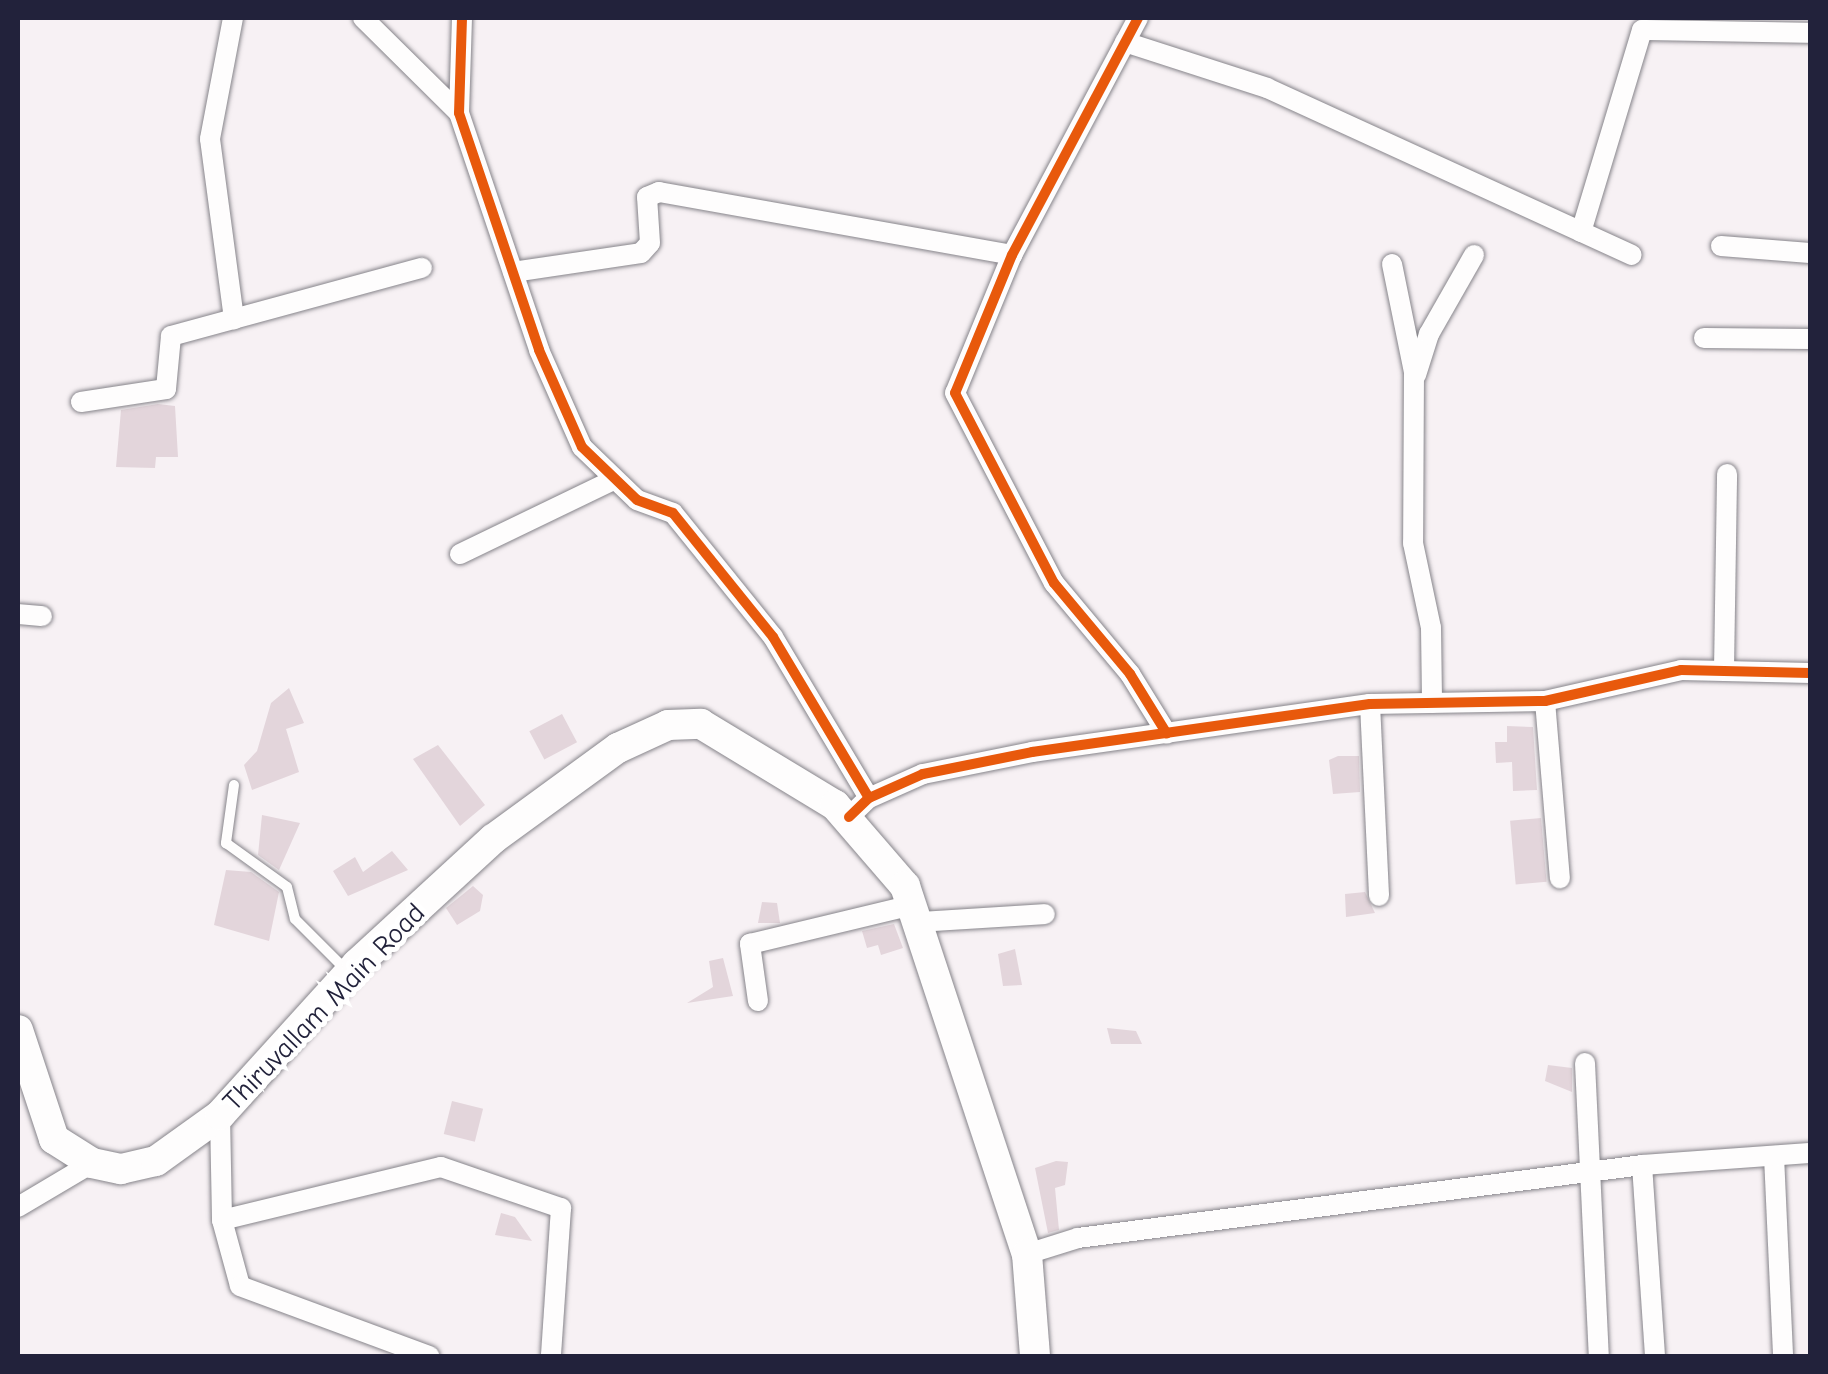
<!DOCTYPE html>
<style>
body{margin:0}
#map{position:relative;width:1828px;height:1374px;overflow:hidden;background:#f7f1f4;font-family:"Comic Neue",sans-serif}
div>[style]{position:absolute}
.building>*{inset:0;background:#e3d5db;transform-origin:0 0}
.roads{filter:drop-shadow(0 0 2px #86848a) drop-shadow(0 0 2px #86848a)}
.lane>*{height:10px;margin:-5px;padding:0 5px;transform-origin:5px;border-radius:5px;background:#fefdfd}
.street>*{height:20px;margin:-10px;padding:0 10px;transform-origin:10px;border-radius:10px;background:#fefdfd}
.secondary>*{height:30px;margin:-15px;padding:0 15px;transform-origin:15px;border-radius:15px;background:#fefdfd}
.cycleway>*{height:10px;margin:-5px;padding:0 5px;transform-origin:5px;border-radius:5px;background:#e8590c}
span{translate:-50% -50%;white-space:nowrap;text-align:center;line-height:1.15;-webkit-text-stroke:10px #fff;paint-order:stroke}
.street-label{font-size:28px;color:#22223b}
.frame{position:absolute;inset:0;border:20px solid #22223b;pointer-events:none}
</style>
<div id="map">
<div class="building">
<div style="clip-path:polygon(158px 404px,175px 406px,178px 457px,156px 457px,155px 468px,116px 467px,121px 410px)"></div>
<div style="clip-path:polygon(289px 688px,304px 723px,286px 729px,299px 772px,252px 790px,244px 765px,257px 751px,271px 703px)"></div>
<div style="left:562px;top:714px;width:32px;height:37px;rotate:62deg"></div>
<div style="clip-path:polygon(1507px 726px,1533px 727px,1537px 790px,1513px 791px,1512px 762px,1496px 763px,1495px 742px,1507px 742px)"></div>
<div style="clip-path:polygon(438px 745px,485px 805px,460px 826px,413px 759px)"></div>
<div style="clip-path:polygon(1338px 756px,1359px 756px,1360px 792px,1333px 794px,1329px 760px)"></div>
<div style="clip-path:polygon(262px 815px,300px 823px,279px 870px,258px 855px)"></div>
<div style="left:1541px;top:818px;width:64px;height:31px;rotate:85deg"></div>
<div style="clip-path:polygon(392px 851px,408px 870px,348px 896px,333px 871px,355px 857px,363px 872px)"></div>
<div style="clip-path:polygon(226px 870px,251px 872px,279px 892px,269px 941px,214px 925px)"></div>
<div style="clip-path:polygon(473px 886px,483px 895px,480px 911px,457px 925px,446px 908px)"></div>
<div style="clip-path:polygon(1365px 892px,1375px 913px,1346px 917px,1345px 894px)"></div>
<div style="clip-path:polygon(762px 902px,777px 903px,780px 923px,758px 923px)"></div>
<div style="clip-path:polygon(894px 924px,903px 948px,881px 955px,878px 945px,867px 948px,862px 931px)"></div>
<div style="clip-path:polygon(1015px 949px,1022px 985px,1003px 986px,998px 954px)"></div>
<div style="clip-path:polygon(723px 958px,733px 996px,687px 1003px,713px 987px,709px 961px)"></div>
<div style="clip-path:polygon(1107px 1028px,1136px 1031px,1142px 1044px,1111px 1044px)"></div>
<div style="clip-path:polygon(1548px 1065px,1572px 1068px,1572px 1092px,1545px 1081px)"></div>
<div style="left:452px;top:1101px;width:32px;height:34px;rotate:14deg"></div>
<div style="clip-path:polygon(1056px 1161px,1068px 1162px,1065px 1185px,1055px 1188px,1059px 1230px,1048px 1233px,1035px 1168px)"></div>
<div style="clip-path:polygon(501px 1213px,515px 1217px,532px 1241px,495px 1235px)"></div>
</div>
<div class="roads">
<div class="lane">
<div style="left:234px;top:785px;width:59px;rotate:97.9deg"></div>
<div style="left:226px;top:843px;width:75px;rotate:35.8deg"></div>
<div style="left:287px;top:887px;width:33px;rotate:76deg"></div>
<div style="left:295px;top:919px;width:71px;rotate:45deg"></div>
</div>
<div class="street">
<div style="left:233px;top:18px;width:123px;rotate:100.8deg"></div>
<div style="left:210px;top:139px;width:182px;rotate:82.4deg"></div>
<div style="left:363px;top:18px;width:135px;rotate:44.7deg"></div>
<div style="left:462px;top:18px;width:95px;rotate:91.8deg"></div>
<div style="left:459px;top:113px;width:250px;rotate:71.3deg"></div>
<div style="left:539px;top:350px;width:106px;rotate:66.1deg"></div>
<div style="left:582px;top:447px;width:76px;rotate:43.9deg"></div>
<div style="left:637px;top:500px;width:38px;rotate:20deg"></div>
<div style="left:673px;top:513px;width:159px;rotate:51.1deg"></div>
<div style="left:773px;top:637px;width:187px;rotate:59.2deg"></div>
<div style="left:1138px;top:18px;width:268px;rotate:118deg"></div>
<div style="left:1012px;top:255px;width:149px;rotate:112.4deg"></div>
<div style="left:955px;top:393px;width:214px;rotate:62.5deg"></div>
<div style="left:1054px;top:583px;width:119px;rotate:50.1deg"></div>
<div style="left:1130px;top:674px;width:70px;rotate:58.3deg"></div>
<div style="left:1125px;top:42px;width:149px;rotate:17.9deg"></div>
<div style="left:1267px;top:88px;width:401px;rotate:24.6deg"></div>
<div style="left:1581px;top:232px;width:211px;rotate:-73.2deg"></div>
<div style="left:1642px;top:30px;width:168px;rotate:1deg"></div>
<div style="left:1721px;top:246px;width:89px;rotate:4.5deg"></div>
<div style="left:1392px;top:264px;width:110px;rotate:78.5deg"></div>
<div style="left:1414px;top:372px;width:171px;rotate:90.3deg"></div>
<div style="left:1413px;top:543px;width:87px;rotate:78deg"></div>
<div style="left:1431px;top:628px;width:75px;rotate:89.2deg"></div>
<div style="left:513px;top:272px;width:129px;rotate:-8.4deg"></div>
<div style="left:641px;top:253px;width:13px;rotate:-48deg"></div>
<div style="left:650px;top:243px;width:46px;rotate:-93.7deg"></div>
<div style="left:647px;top:197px;width:13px;rotate:-23deg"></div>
<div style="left:659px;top:192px;width:359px;rotate:10.1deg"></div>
<div style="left:1704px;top:338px;width:106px;rotate:0.5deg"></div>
<div style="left:1416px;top:375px;width:43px;rotate:-72.4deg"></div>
<div style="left:1429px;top:334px;width:91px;rotate:-60.3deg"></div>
<div style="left:81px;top:402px;width:86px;rotate:-8.7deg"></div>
<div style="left:166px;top:389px;width:53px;rotate:-84.6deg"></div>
<div style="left:171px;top:336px;width:260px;rotate:-15.2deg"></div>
<div style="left:460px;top:554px;width:168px;rotate:-25.8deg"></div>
<div style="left:18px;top:614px;width:24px;rotate:5deg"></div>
<div style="left:1724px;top:670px;width:196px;rotate:-89.1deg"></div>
<div style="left:1545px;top:701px;width:178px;rotate:85.2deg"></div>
<div style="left:1370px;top:704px;width:192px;rotate:87.3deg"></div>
<div style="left:849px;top:817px;width:28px;rotate:-44deg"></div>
<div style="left:869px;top:798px;width:59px;rotate:-24deg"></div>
<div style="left:923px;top:774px;width:111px;rotate:-11.4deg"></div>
<div style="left:1032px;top:752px;width:341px;rotate:-8.1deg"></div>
<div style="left:1370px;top:704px;width:175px;rotate:-1deg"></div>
<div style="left:1545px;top:701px;width:139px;rotate:-12.8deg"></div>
<div style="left:1681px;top:670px;width:129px;rotate:1.3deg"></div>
<div style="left:919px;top:922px;width:126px;rotate:-3.6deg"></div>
<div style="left:758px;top:1001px;width:58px;rotate:-98deg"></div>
<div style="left:750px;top:944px;width:167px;rotate:-13.5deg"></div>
<div style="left:1585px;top:1063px;width:293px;rotate:87.3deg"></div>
<div style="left:220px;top:1115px;width:105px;rotate:88.9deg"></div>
<div style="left:222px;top:1220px;width:68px;rotate:74.7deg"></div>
<div style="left:240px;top:1286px;width:202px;rotate:20.3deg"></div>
<div style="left:1774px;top:1156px;width:200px;rotate:87.4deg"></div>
<div style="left:1642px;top:1165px;width:191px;rotate:86.1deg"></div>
<div style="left:18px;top:1207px;width:86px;rotate:-30.7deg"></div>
<div style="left:222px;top:1220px;width:225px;rotate:-13.6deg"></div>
<div style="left:441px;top:1167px;width:127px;rotate:18.9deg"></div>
<div style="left:561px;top:1208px;width:148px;rotate:93.9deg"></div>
<div style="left:1027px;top:1254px;width:53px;rotate:-17.4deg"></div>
<div style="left:1078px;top:1238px;width:569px;rotate:-7.37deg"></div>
<div style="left:1642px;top:1165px;width:168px;rotate:-4.1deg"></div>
</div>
<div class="secondary">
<div style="left:18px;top:1030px;width:115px;rotate:71.7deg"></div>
<div style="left:54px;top:1139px;width:45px;rotate:32.3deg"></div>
<div style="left:92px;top:1163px;width:30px;rotate:12deg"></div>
<div style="left:121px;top:1169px;width:36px;rotate:-13deg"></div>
<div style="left:156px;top:1161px;width:79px;rotate:-35.7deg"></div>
<div style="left:220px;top:1115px;width:204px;rotate:-47.8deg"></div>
<div style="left:357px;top:964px;width:185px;rotate:-42.6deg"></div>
<div style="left:493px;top:839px;width:155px;rotate:-36.1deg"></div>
<div style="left:618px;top:748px;width:55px;rotate:-24.7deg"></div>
<div style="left:668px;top:725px;width:33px;rotate:-2deg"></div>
<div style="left:701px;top:724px;width:157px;rotate:31.2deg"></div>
<div style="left:835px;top:805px;width:107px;rotate:49.2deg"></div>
<div style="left:905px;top:886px;width:388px;rotate:71.7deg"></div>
<div style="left:1027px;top:1254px;width:102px;rotate:85.5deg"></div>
</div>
</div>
<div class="cycleway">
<div style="left:462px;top:18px;width:95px;rotate:91.8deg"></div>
<div style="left:459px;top:113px;width:250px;rotate:71.3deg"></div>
<div style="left:539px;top:350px;width:106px;rotate:66.1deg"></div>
<div style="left:582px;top:447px;width:76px;rotate:43.9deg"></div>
<div style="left:637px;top:500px;width:38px;rotate:20deg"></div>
<div style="left:673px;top:513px;width:159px;rotate:51.1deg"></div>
<div style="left:773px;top:637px;width:187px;rotate:59.2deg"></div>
<div style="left:1138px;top:18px;width:268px;rotate:118deg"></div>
<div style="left:1012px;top:255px;width:149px;rotate:112.4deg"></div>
<div style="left:955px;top:393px;width:214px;rotate:62.5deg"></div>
<div style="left:1054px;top:583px;width:119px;rotate:50.1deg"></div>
<div style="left:1130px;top:674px;width:70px;rotate:58.3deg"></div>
<div style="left:849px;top:817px;width:28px;rotate:-44deg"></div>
<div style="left:869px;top:798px;width:59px;rotate:-24deg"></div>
<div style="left:923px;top:774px;width:111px;rotate:-11.4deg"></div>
<div style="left:1032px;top:752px;width:341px;rotate:-8.1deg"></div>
<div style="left:1370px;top:704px;width:175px;rotate:-1deg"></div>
<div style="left:1545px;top:701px;width:139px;rotate:-12.8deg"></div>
<div style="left:1681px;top:670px;width:129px;rotate:1.3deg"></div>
</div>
<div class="street-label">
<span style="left:324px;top:1007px;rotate:-46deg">Thiruvallam Main Road</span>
</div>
<div class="frame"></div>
</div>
